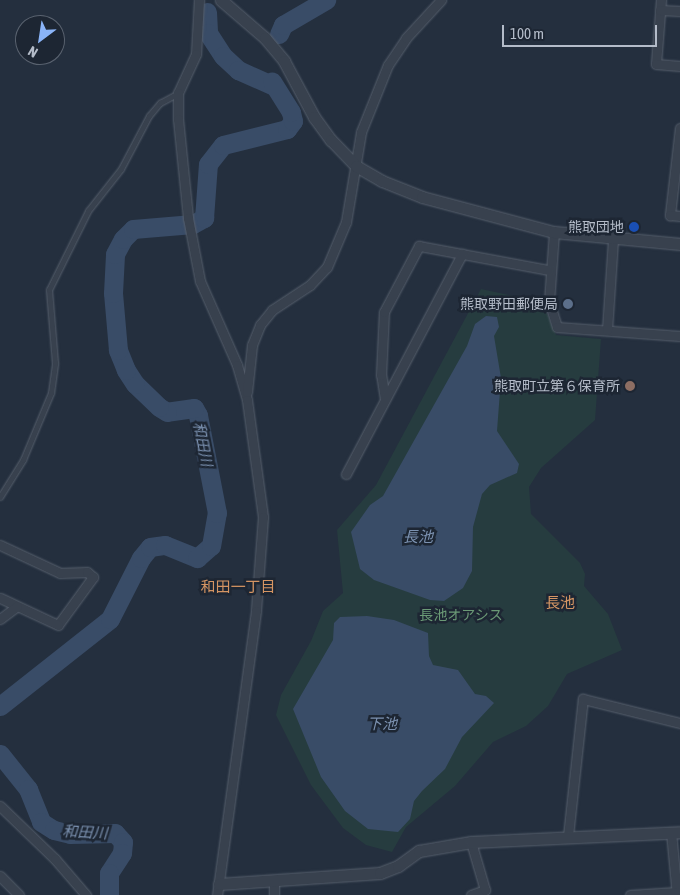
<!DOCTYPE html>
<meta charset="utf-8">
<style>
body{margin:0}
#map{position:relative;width:680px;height:895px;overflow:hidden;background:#242f3e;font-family:"Asap Condensed","Noto Sans JP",sans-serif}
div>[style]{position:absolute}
.green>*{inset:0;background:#263c3f}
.water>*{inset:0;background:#394c67}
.river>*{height:19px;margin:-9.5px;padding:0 9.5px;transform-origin:9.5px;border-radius:9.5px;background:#394c67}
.roads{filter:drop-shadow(0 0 1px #565f6c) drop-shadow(0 0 1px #565f6c)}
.service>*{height:4.5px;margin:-2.25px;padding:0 2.25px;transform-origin:2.25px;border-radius:2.25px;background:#38414e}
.minor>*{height:9px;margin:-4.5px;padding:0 4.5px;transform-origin:4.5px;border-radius:4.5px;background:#38414e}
.tertiary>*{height:11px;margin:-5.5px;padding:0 5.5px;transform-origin:5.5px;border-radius:5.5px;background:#38414e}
.dots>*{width:14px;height:14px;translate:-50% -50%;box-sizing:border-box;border:2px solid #1d2633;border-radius:50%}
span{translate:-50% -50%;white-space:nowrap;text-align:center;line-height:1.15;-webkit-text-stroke:5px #1d2633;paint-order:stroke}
.poi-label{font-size:14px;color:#b4bcc9}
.right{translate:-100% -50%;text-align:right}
.park-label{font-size:14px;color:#6b9a76}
.water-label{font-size:15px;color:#7c92b1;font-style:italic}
.neighbourhood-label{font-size:15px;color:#d59563}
.north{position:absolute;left:15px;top:15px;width:50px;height:50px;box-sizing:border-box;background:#1d2633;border:1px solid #59626f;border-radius:50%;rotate:211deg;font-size:14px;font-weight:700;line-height:20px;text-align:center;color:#b4bcc9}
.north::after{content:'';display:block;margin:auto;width:18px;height:22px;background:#8ab4f8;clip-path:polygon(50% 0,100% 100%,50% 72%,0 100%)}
.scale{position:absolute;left:502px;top:25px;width:155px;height:22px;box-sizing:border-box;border:2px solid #b4bcc9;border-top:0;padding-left:6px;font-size:15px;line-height:18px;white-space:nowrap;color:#b4bcc9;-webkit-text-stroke:4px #1d2633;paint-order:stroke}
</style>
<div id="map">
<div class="green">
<div style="clip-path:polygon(481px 289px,542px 302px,556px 335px,601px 339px,595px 420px,541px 468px,529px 487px,531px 514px,580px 563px,585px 574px,584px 586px,608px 614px,622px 650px,567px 674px,548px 706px,526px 726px,493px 742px,455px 786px,406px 827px,392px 852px,366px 845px,343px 828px,311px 785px,276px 715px,281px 695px,311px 641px,323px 611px,343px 593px,337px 530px,376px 485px)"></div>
</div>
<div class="water">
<div style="clip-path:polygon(486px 316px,497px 317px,499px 327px,494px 336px,501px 378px,497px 431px,519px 464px,517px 473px,490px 485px,482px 494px,473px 527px,472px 571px,463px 588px,444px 601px,430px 600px,374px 580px,360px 569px,351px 532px,370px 505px,383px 496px,467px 346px,475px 324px)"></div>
<div style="clip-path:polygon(367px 616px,394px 620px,428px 633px,429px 656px,433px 665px,458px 670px,475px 694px,486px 696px,494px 703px,462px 737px,445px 769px,422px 791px,414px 801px,410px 819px,398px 832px,368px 829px,345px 811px,321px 777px,293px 709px,333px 640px,334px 623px,340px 617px)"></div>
</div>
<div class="river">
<div style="left:207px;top:12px;width:21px;rotate:87deg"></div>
<div style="left:208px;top:33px;width:27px;rotate:57deg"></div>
<div style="left:223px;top:56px;width:21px;rotate:43deg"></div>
<div style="left:238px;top:70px;width:39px;rotate:24deg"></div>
<div style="left:279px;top:34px;width:10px;rotate:-66deg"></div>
<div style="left:283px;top:25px;width:50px;rotate:-30.2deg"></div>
<div style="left:0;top:706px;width:140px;rotate:-38.3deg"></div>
<div style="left:110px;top:619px;width:68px;rotate:-63.1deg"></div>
<div style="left:141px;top:558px;width:14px;rotate:-51deg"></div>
<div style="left:150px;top:547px;width:15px;rotate:-8deg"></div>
<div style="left:165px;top:545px;width:35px;rotate:22deg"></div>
<div style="left:197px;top:558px;width:18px;rotate:-41deg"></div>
<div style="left:211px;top:546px;width:34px;rotate:-80deg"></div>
<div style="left:217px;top:513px;width:100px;rotate:-101deg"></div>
<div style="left:198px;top:415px;width:8px;rotate:-120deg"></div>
<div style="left:194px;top:408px;width:27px;rotate:172deg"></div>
<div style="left:167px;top:412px;width:9px;rotate:-148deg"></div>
<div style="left:159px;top:407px;width:33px;rotate:-136deg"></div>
<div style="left:135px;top:384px;width:17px;rotate:-123deg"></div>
<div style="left:126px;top:370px;width:22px;rotate:-112deg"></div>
<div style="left:118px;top:350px;width:57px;rotate:-95deg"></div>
<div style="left:113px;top:293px;width:39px;rotate:-87deg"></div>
<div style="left:115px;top:254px;width:17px;rotate:-62deg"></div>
<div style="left:123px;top:239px;width:14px;rotate:-45deg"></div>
<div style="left:133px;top:229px;width:60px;rotate:-4.8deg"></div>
<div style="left:193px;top:224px;width:13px;rotate:-29deg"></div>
<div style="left:204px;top:218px;width:54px;rotate:-85.8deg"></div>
<div style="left:208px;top:164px;width:24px;rotate:-52deg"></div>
<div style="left:223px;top:145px;width:66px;rotate:-14deg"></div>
<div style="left:287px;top:129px;width:10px;rotate:-53deg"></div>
<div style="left:293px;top:121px;width:9px;rotate:-103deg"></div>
<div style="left:291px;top:112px;width:36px;rotate:-122deg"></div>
<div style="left:0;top:754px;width:45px;rotate:51.3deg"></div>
<div style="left:28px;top:789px;width:35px;rotate:68deg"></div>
<div style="left:41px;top:822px;width:15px;rotate:32deg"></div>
<div style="left:54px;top:830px;width:16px;rotate:14deg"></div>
<div style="left:70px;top:834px;width:45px;rotate:-1.3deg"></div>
<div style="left:115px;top:833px;width:12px;rotate:48deg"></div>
<div style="left:123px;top:842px;width:11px;rotate:95deg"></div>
<div style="left:122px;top:853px;width:24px;rotate:123deg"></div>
<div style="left:109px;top:873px;width:22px;rotate:90deg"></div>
</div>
<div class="roads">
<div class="service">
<div style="left:0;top:497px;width:44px;rotate:-58.1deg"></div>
<div style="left:23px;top:460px;width:73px;rotate:-67.3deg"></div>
<div style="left:51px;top:393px;width:30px;rotate:-82deg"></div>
<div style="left:55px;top:363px;width:73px;rotate:-94.7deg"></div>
<div style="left:49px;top:290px;width:88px;rotate:-63.7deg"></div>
<div style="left:88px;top:211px;width:53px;rotate:-51.8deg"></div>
<div style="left:121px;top:169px;width:60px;rotate:-62.2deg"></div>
<div style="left:149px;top:116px;width:17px;rotate:-50deg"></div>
<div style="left:160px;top:103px;width:19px;rotate:-28deg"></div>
</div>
<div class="minor">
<div style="left:199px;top:0;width:54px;rotate:93.2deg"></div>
<div style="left:196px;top:54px;width:43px;rotate:114.8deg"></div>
<div style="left:178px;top:93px;width:26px;rotate:90deg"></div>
<div style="left:178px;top:119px;width:100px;rotate:84.2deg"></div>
<div style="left:188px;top:218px;width:64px;rotate:79.2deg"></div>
<div style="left:200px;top:281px;width:92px;rotate:66.2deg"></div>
<div style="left:237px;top:365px;width:36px;rotate:74deg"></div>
<div style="left:247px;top:400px;width:118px;rotate:82.2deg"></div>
<div style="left:263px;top:517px;width:94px;rotate:94.3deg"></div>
<div style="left:256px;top:611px;width:287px;rotate:97.8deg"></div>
<div style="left:661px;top:0;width:64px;rotate:94.5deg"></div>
<div style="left:656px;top:64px;width:24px;rotate:5deg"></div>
<div style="left:660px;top:10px;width:20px;rotate:3deg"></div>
<div style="left:680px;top:128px;width:88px;rotate:96.6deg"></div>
<div style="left:670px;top:215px;width:10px;rotate:6deg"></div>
<div style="left:554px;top:232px;width:69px;rotate:94.1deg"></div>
<div style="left:549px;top:301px;width:27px;rotate:73deg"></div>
<div style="left:557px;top:327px;width:123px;rotate:4.2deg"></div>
<div style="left:607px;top:330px;width:90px;rotate:-86.2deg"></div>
<div style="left:247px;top:392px;width:47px;rotate:-83.9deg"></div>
<div style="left:252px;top:345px;width:22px;rotate:-68deg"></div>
<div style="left:260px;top:325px;width:19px;rotate:-51deg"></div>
<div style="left:272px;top:310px;width:45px;rotate:-33.3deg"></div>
<div style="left:310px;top:285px;width:25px;rotate:-47deg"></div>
<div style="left:327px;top:267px;width:49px;rotate:-67.1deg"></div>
<div style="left:346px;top:222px;width:91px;rotate:-80.5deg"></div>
<div style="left:361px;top:132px;width:72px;rotate:-68.1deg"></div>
<div style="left:388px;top:65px;width:32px;rotate:-56deg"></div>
<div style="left:406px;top:38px;width:52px;rotate:-47.4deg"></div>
<div style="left:385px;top:399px;width:24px;rotate:-99deg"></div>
<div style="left:381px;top:375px;width:63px;rotate:-87.3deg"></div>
<div style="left:384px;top:312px;width:75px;rotate:-62.1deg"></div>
<div style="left:419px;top:246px;width:132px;rotate:10.5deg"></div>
<div style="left:346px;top:474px;width:249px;rotate:-62.2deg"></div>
<div style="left:0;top:545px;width:66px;rotate:25deg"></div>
<div style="left:60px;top:573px;width:27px;rotate:-2deg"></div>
<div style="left:87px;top:572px;width:8px;rotate:40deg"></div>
<div style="left:93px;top:577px;width:59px;rotate:126.1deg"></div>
<div style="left:58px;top:625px;width:64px;rotate:-155deg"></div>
<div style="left:0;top:619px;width:21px;rotate:-37deg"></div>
<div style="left:0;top:806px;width:76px;rotate:43.9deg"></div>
<div style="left:55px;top:859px;width:48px;rotate:49.3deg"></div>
<div style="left:671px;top:832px;width:63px;rotate:84.6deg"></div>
<div style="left:568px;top:836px;width:138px;rotate:-83.8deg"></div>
<div style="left:583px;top:699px;width:100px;rotate:13.9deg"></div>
<div style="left:0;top:876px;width:27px;rotate:45deg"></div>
<div style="left:274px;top:895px;width:13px;rotate:-90deg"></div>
<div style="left:471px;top:895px;width:15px;rotate:-20deg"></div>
<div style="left:485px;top:890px;width:50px;rotate:-106.3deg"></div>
<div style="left:630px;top:895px;width:47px;rotate:-3.7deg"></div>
</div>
<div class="tertiary">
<div style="left:221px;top:0;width:58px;rotate:40.8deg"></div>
<div style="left:265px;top:38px;width:30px;rotate:50deg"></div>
<div style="left:284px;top:61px;width:64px;rotate:61.8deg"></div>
<div style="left:314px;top:117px;width:29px;rotate:54deg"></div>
<div style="left:331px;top:140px;width:36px;rotate:46deg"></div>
<div style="left:356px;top:166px;width:30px;rotate:30deg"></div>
<div style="left:382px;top:181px;width:43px;rotate:21.8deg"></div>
<div style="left:422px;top:197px;width:137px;rotate:14.9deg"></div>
<div style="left:554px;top:232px;width:127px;rotate:5.4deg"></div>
<div style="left:219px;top:884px;width:161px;rotate:-3.9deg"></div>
<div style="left:380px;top:873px;width:19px;rotate:-21deg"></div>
<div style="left:398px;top:866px;width:26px;rotate:-36deg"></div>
<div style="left:419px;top:851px;width:53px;rotate:-9.8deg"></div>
<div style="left:471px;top:842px;width:209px;rotate:-2.7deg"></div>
</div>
</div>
<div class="dots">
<div style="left:634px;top:227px;background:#1a4fb4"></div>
<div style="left:568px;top:304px;background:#5c6f8a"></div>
<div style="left:630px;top:386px;background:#8d6e63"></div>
</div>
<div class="poi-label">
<span class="right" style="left:624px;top:227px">熊取団地</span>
<span class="right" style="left:558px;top:304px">熊取野田郵便局</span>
<span class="right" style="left:620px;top:386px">熊取町立第６保育所</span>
</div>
<div class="park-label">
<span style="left:461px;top:615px">長池オアシス</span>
</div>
<div class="water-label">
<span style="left:203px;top:444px;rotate:79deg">和田川</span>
<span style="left:418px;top:537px">長池</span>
<span style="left:382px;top:724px">下池</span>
<span style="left:85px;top:832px;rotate:3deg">和田川</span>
</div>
<div class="neighbourhood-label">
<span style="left:238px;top:587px">和田一丁目</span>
<span style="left:560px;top:603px">長池</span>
</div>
<div class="north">N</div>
<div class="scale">100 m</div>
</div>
